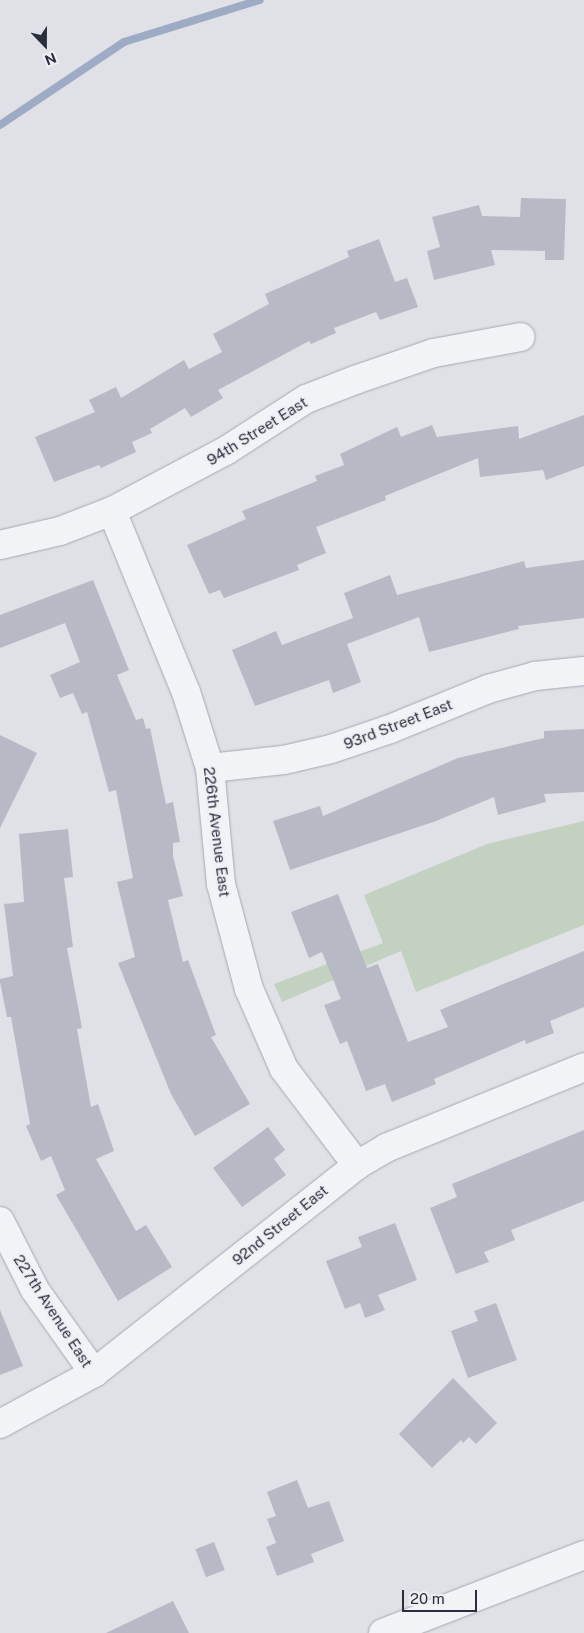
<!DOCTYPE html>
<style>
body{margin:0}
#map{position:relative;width:584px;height:1633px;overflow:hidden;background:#dfe1e7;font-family:"Public Sans",sans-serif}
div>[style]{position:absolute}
.green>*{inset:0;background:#c3d1c1}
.stream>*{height:8px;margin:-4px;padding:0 4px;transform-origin:4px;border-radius:4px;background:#9dabc5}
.building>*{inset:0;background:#b7bac4;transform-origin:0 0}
.roads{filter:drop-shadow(0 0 1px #a5a8b1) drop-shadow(0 0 1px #a5a8b1)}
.street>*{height:28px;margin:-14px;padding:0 14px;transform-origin:14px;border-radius:14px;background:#f2f3f6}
span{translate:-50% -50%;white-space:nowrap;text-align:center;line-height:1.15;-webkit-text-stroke:5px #eff0f5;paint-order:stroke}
.street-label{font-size:15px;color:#292e3d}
.north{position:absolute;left:20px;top:20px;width:50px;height:50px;-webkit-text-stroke:4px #eff0f5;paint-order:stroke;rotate:158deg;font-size:14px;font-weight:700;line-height:20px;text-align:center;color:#292e3d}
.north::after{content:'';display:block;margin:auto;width:18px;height:22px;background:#292e3d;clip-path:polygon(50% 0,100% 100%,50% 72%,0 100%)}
.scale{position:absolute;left:402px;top:1590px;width:75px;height:22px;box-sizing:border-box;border:2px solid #292e3d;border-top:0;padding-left:6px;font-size:15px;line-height:18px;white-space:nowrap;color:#292e3d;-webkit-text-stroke:4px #eff0f5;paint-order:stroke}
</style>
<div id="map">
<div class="green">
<div style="clip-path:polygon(584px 821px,584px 925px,416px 992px,401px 951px,282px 1002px,274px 984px,383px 943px,364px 895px,487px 844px)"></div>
</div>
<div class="stream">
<div style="left:0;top:125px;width:149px;rotate:-33.8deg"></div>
<div style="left:124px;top:42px;width:142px;rotate:-17.2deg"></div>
</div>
<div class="building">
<div style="clip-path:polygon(521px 198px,566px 199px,564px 260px,545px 260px,545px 251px,491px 250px,495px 265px,434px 280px,427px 251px,440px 247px,432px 217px,479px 205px,482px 216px,520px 217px)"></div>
<div style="clip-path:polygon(379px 239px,395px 282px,407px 278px,418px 307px,380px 320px,376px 312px,334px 328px,336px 333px,311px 344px,309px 341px,218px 390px,223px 398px,191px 417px,185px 408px,150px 429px,152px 433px,132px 442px,136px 452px,101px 468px,99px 465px,54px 482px,35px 437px,95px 412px,89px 400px,116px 387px,121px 398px,184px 360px,189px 369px,222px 352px,213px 334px,269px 304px,265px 294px,349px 257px,347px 251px)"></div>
<div style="clip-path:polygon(584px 415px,584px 466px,546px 480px,543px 470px,480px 477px,478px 458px,385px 496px,386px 500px,316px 527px,326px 553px,297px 565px,299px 570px,224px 598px,220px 590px,209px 594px,187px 545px,246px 519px,242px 511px,317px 481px,315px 476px,344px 465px,340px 454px,397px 427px,401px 437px,432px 425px,437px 437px,518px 426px,519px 439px)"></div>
<div style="clip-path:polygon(584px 560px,584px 618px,518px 626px,519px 629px,429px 652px,419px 617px,347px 644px,361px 682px,333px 693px,329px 680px,255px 706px,232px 650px,276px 631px,282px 645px,353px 618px,344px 593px,390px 575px,397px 595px,524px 561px,526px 568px)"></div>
<div style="clip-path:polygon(93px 580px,129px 670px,117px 675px,136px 720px,143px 718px,146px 729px,150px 728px,166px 804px,173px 802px,180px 842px,173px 843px,173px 856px,183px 896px,168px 900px,183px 962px,188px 960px,216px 1035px,211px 1037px,250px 1104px,195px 1136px,171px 1094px,118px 963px,135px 957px,117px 882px,133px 878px,116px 790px,109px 792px,87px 712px,82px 714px,73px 693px,60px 698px,50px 675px,80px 662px,65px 623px,0 648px,0 615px)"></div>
<div style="clip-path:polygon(584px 729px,584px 792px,544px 794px,546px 802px,498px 815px,494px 797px,436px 821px,290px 870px,273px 821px,320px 806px,323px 816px,458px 758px,544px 738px,544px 731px)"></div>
<div style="clip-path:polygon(0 735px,37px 753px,0 828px)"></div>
<div style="clip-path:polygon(68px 829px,73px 877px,64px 878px,73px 947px,67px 948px,82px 1028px,77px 1029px,91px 1107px,98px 1104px,114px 1151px,96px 1159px,136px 1231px,146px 1225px,172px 1267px,118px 1301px,56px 1195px,65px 1190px,51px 1156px,41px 1161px,26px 1126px,30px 1124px,11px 1017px,7px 1017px,0 982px,0 979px,13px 976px,4px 904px,24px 902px,19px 834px)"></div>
<div style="clip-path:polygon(338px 894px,367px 968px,378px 964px,408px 1042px,448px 1027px,440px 1010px,584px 951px,584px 1007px,550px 1021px,554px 1033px,526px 1044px,525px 1040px,434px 1079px,436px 1084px,392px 1102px,385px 1084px,366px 1091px,347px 1041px,340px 1044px,324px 1005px,341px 999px,322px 952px,309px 958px,291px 912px)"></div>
<div style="clip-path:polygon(268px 1127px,285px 1150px,274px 1159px,286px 1175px,242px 1207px,213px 1168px)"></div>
<div style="clip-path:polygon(584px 1130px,584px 1201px,511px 1230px,515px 1240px,484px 1252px,489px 1262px,456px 1274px,430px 1208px,457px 1197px,452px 1184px)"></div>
<div style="clip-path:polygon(395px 1223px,417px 1280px,378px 1295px,385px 1310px,365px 1318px,360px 1303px,345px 1309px,326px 1261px,362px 1247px,358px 1237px)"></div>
<div style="clip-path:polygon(496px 1303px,517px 1360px,468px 1378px,451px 1331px,478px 1321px,474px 1311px)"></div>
<div style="clip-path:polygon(0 1310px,23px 1366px,0 1375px)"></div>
<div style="clip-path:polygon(453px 1378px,497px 1423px,476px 1444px,469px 1437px,463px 1443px,461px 1440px,432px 1468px,399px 1434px)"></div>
<div style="clip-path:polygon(297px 1480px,308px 1508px,329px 1501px,344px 1541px,311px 1554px,314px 1562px,277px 1576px,266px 1547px,276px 1543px,267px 1519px,276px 1516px,267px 1492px)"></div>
<div style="left:214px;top:1542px;width:30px;height:20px;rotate:69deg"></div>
<div style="clip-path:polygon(173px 1601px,189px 1633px,106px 1633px)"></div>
</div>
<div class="roads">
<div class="street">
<div style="left:112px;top:511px;width:196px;rotate:67.8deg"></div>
<div style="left:186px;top:692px;width:80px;rotate:72.5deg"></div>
<div style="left:210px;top:768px;width:117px;rotate:84.6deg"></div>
<div style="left:221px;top:884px;width:109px;rotate:75.1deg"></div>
<div style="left:249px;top:989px;width:87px;rotate:66.4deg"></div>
<div style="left:284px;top:1069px;width:121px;rotate:52.8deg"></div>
<div style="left:0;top:545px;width:62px;rotate:-13.1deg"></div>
<div style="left:60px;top:531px;width:56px;rotate:-21deg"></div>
<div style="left:112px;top:511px;width:130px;rotate:-27.9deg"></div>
<div style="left:227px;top:450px;width:94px;rotate:-32.8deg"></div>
<div style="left:306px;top:399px;width:53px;rotate:-21.2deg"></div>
<div style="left:355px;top:380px;width:83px;rotate:-18.9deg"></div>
<div style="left:434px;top:353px;width:88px;rotate:-10.4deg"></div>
<div style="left:210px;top:768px;width:74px;rotate:-6.2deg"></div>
<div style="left:284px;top:760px;width:48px;rotate:-13.2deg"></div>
<div style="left:331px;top:749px;width:62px;rotate:-18.7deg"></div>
<div style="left:390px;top:729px;width:106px;rotate:-22.2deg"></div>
<div style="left:488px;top:689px;width:49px;rotate:-15.5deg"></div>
<div style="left:535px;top:676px;width:49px;rotate:-5.8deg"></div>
<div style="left:0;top:1221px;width:77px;rotate:63.1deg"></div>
<div style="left:35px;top:1290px;width:102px;rotate:54.6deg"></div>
<div style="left:0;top:1424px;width:107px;rotate:-28.5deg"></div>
<div style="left:94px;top:1373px;width:335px;rotate:-38.3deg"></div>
<div style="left:357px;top:1165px;width:34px;rotate:-30deg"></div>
<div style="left:386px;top:1148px;width:214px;rotate:-22.2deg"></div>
<div style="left:383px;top:1633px;width:216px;rotate:-21.2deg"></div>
</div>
</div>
<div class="street-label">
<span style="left:257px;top:431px;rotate:-32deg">94th Street East</span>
<span style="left:398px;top:724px;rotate:-21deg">93rd Street East</span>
<span style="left:217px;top:832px;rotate:83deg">226th Avenue East</span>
<span style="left:280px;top:1225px;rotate:-39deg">92nd Street East</span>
<span style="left:53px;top:1311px;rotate:57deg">227th Avenue East</span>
</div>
<div class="north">N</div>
<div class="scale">20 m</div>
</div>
